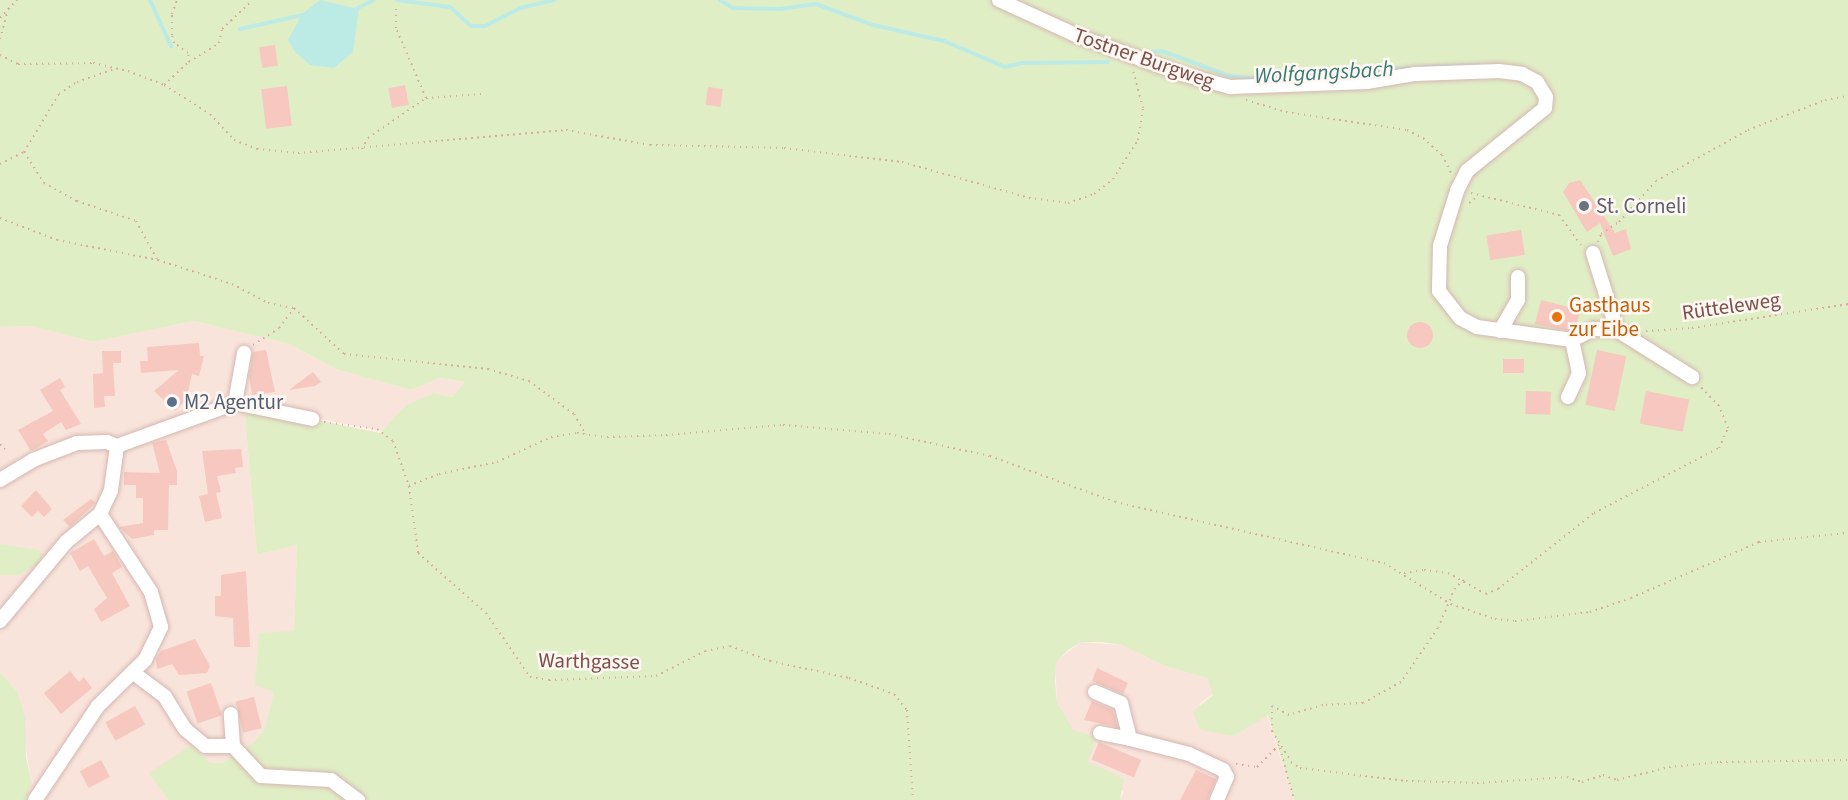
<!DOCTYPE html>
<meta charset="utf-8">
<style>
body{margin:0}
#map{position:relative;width:1848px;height:800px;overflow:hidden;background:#fef2ea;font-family:"Source Sans 3",sans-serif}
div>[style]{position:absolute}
.residential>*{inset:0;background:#f9e4db}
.green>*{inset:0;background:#e0eec6}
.water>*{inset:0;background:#bcebe6}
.stream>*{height:4px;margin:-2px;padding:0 2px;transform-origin:2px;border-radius:2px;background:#bcebe6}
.building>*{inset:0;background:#f6c8bf;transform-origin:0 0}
.round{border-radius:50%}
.path>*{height:2px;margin-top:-1px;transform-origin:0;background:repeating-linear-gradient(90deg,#dca9a1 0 1.5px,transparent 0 6px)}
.roads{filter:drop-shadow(0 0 2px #d5b7b1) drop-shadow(0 0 2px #d5b7b1)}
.minor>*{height:14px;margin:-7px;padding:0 7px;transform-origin:7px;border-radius:7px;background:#fff}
.dots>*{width:16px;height:16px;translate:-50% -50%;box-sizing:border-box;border:3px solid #fff7f2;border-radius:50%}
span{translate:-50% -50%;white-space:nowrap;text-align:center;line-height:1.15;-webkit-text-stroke:5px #fff7f2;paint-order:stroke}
.street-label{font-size:21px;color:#7d4f4a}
.worship-label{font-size:21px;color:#5b616d}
.left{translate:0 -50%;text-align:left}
.food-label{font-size:21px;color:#c56008}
.service-label{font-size:21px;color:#4e5e75}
.water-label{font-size:22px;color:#387b76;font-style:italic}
</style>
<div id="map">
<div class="residential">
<div style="clip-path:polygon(194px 321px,289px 344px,338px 370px,411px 390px,440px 378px,465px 382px,452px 397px,433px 393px,406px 405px,382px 431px,244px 404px,257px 555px,297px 545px,294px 631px,265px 728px,254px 742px,222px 763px,209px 762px,191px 745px,150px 773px,168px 800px,27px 800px,31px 781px,17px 692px,0 672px,0 575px,19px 575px,39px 550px,0 544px,0 327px,31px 326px,93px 342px)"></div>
<div style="clip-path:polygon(1081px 642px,1121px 645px,1165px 666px,1207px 678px,1213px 694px,1199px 704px,1220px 733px,1234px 736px,1267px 715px,1294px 800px,1120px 800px,1124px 792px,1087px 762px,1057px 702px,1055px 662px)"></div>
</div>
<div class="green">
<div style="clip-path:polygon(0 0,1848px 0,1848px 800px,1294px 800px,1268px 715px,1234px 736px,1205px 731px,1198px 727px,1193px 711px,1213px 695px,1207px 678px,1165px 666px,1121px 645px,1102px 642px,1081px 642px,1068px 650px,1056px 662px,1055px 681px,1057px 702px,1073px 730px,1097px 737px,1088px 762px,1124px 778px,1120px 800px,168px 800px,149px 773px,191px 745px,209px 762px,222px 763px,254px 742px,265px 728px,274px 692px,255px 685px,259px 633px,294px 631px,297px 545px,257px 555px,244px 405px,380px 433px,406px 405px,433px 393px,452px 397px,465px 382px,440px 378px,411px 390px,338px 370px,289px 344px,194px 321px,93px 342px,31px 326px,0 327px)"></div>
<div style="clip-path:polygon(0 544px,40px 550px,43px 561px,19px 575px,0 575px)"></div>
<div style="clip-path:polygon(0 672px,17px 692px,25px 717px,26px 757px,31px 781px,27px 800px,0 800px)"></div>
</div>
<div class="water">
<div style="clip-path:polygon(320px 0,359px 9px,353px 52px,334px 68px,310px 65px,295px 52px,288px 40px,302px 14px)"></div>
</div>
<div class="stream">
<div style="left:150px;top:0;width:51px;rotate:65.5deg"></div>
<div style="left:397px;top:0;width:53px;rotate:7.5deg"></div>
<div style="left:450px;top:7px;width:28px;rotate:42deg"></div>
<div style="left:471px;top:26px;width:14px"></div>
<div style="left:485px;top:26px;width:39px;rotate:-27deg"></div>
<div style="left:520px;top:8px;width:35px;rotate:-13deg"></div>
<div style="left:720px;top:0;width:15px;rotate:32deg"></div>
<div style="left:733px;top:8px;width:47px;rotate:1.2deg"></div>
<div style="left:780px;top:9px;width:36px;rotate:-8deg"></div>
<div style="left:816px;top:4px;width:61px;rotate:20.2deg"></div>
<div style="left:873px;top:25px;width:73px;rotate:12.7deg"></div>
<div style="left:944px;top:41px;width:66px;rotate:23.1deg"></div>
<div style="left:1005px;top:67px;width:17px;rotate:-13deg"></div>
<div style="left:1022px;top:63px;width:86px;rotate:-0.7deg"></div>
<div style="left:356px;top:9px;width:20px;rotate:-27deg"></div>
<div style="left:240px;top:29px;width:69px;rotate:-12.6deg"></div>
<div style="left:1150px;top:52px;width:12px;rotate:-5deg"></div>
<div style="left:1162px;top:51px;width:72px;rotate:20.2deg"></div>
<div style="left:1230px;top:76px;width:19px;rotate:6deg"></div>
<div style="left:1249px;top:78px;width:160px;rotate:-3.6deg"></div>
<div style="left:1422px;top:67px;width:56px;rotate:-2deg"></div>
</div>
<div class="building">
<div style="left:275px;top:45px;width:21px;height:16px;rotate:82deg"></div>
<div style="left:405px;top:85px;width:20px;height:17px;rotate:79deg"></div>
<div style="left:287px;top:86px;width:40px;height:26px;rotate:83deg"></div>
<div style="left:708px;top:87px;width:15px;height:18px;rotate:8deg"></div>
<div style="clip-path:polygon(1580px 180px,1615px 233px,1626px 229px,1631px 249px,1613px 256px,1600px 223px,1587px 232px,1563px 192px,1569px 183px)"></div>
<div style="left:1521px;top:230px;width:25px;height:35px;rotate:81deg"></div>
<div style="clip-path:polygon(1541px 300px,1580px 310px,1576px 328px,1570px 331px,1535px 324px)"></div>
<div class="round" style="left:1407px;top:322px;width:26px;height:26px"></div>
<div style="clip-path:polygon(199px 343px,200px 356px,204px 356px,199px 376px,192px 374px,188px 392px,191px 395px,175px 411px,154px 391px,179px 370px,141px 373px,140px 361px,148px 361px,147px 347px)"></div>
<div style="clip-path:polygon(266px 350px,275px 392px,252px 395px,249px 376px,253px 352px)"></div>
<div style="left:1597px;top:350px;width:30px;height:56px;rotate:12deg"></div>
<div style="clip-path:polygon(102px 351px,121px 351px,121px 363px,113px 363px,115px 396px,104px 396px,105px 407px,94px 408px,93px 374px,103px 373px)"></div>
<div style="left:1503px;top:359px;width:21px;height:14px"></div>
<div style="clip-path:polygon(313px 372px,321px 382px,315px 386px,289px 390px)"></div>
<div style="clip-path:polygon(60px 378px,65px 387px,60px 390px,81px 424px,66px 430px,61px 422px,43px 434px,48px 441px,31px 451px,18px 430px,53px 411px,40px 390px)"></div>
<div style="left:1526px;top:391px;width:25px;height:23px;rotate:2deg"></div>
<div style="left:1646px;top:391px;width:44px;height:33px;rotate:11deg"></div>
<div style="clip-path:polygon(166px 440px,177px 471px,177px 485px,169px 485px,168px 530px,154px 530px,154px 535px,132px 539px,119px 527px,143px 523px,143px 498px,136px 498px,136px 485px,124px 485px,124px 472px,160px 473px,152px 443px)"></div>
<div style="clip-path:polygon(241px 449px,243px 467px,235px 468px,236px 473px,217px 476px,221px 492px,216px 493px,222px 518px,205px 522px,199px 496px,208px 494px,202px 451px)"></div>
<div style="clip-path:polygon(36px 490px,52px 509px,44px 517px,38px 511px,32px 517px,21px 506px)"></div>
<div style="clip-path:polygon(91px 499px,95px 503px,70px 527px,63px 520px)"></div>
<div style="clip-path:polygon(94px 539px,104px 556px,113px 551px,122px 567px,112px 573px,130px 606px,101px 622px,94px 609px,107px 598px,88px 566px,80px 571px,70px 553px)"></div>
<div style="clip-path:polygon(246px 571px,250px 647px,238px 647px,234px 646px,233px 618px,215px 616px,215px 596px,221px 596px,221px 575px)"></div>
<div style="clip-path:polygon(195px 639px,210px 666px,207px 673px,179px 675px,172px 664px,157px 669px,156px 659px,161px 651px)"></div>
<div style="clip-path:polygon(1097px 668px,1128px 683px,1123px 694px,1092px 681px)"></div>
<div style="clip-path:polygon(70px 671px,79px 682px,84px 677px,92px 688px,61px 714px,44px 693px)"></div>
<div style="left:211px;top:683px;width:34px;height:26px;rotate:71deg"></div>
<div style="left:254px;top:697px;width:32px;height:19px;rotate:76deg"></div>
<div style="clip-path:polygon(1092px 701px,1113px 710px,1118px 727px,1084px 720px)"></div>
<div style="left:135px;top:706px;width:21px;height:34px;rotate:61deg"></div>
<div style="left:1099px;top:742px;width:46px;height:19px;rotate:23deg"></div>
<div style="left:101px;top:760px;width:19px;height:24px;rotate:62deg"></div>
<div style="clip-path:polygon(1196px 770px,1216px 779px,1208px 800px,1180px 800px)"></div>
</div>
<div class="path">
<div style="left:0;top:18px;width:25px;rotate:-47deg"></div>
<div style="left:0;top:39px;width:27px;rotate:-75deg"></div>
<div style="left:0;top:55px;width:20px;rotate:27deg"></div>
<div style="left:18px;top:64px;width:75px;rotate:-0.8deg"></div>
<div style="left:93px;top:63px;width:36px;rotate:13deg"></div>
<div style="left:128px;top:71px;width:39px;rotate:21deg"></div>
<div style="left:164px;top:85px;width:54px;rotate:32.2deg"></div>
<div style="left:210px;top:114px;width:35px;rotate:47deg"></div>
<div style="left:234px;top:140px;width:25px;rotate:21deg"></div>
<div style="left:257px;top:149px;width:41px;rotate:5.6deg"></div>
<div style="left:298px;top:153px;width:269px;rotate:-4.9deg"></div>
<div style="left:566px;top:130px;width:85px;rotate:10.1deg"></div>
<div style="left:650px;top:145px;width:134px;rotate:1.3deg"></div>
<div style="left:784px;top:148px;width:119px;rotate:6.8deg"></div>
<div style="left:902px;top:162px;width:132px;rotate:15.8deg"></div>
<div style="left:1029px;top:198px;width:39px;rotate:7deg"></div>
<div style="left:1068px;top:203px;width:28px;rotate:-19deg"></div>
<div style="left:1094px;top:194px;width:24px;rotate:-38deg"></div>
<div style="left:1113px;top:179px;width:46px;rotate:-57.3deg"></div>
<div style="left:1138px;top:140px;width:32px;rotate:-81deg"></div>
<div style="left:1143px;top:108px;width:38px;rotate:-105deg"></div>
<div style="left:189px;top:62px;width:36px;rotate:-32deg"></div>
<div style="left:219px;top:43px;width:14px;rotate:-78deg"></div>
<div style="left:222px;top:29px;width:42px;rotate:-43.1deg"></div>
<div style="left:164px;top:85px;width:34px;rotate:-43deg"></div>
<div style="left:189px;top:62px;width:9px;rotate:-96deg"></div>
<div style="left:188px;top:53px;width:17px;rotate:-144deg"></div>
<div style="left:174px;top:43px;width:8px;rotate:-104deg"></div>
<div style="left:172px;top:35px;width:21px;rotate:-90deg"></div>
<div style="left:172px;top:14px;width:15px;rotate:-70deg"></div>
<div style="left:426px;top:98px;width:56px;rotate:-4.1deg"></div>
<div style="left:1246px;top:100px;width:42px;rotate:16.7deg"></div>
<div style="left:1286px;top:112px;width:122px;rotate:8.5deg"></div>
<div style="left:1407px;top:130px;width:18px;rotate:27deg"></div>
<div style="left:1423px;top:138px;width:25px;rotate:42deg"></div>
<div style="left:1442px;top:155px;width:20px;rotate:63deg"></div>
<div style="left:362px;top:149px;width:13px;rotate:-61deg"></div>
<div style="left:368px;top:138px;width:70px;rotate:-34.6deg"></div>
<div style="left:426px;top:98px;width:76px;rotate:-113.2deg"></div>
<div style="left:396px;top:28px;width:24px;rotate:-90deg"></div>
<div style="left:24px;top:152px;width:37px;rotate:57deg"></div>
<div style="left:44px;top:183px;width:38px;rotate:29deg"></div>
<div style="left:77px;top:201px;width:62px;rotate:18.7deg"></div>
<div style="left:136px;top:221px;width:43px;rotate:61.1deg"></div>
<div style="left:0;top:164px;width:27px;rotate:-27deg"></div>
<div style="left:24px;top:152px;width:68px;rotate:-58.9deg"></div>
<div style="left:59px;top:94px;width:22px;rotate:-34deg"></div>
<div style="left:77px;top:82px;width:42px;rotate:-19.3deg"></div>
<div style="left:1471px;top:193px;width:91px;rotate:14deg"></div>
<div style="left:1559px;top:215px;width:37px;rotate:54deg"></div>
<div style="left:1469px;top:203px;width:11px;rotate:-38deg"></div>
<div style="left:0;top:218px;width:61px;rotate:21.1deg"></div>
<div style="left:57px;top:240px;width:103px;rotate:11.2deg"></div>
<div style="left:158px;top:260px;width:78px;rotate:18deg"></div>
<div style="left:232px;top:284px;width:41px;rotate:27.8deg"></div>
<div style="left:268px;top:303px;width:26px;rotate:11deg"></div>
<div style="left:294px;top:308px;width:68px;rotate:42.6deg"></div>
<div style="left:344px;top:354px;width:145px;rotate:5.9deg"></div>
<div style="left:488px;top:369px;width:43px;rotate:16.3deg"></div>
<div style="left:529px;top:381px;width:56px;rotate:36.3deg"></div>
<div style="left:574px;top:414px;width:24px;rotate:60deg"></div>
<div style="left:1598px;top:242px;width:9px;rotate:-69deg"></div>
<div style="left:1601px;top:234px;width:22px;rotate:-34deg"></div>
<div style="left:1619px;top:222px;width:55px;rotate:-47.9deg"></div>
<div style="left:1656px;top:181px;width:105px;rotate:-29deg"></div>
<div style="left:1748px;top:130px;width:83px;rotate:-21.3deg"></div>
<div style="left:1825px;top:100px;width:23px;rotate:-10deg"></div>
<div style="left:1646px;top:331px;width:46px;rotate:-3.7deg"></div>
<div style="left:1692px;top:328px;width:158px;rotate:-8.7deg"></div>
<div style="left:253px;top:345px;width:31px;rotate:-33deg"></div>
<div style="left:279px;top:328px;width:25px;rotate:-53deg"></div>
<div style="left:324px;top:422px;width:53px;rotate:7.5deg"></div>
<div style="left:377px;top:429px;width:20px;rotate:37deg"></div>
<div style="left:393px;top:441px;width:48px;rotate:70.4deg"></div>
<div style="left:409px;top:486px;width:68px;rotate:82.3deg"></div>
<div style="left:418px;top:553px;width:91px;rotate:41.4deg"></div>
<div style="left:486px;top:613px;width:78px;rotate:55.5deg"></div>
<div style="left:530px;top:677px;width:19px;rotate:9deg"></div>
<div style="left:549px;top:680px;width:107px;rotate:-2.1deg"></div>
<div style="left:656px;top:676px;width:55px;rotate:-27deg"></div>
<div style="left:705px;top:651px;width:25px;rotate:-11deg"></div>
<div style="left:730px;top:646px;width:43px;rotate:20.6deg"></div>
<div style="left:770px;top:661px;width:81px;rotate:12.1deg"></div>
<div style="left:849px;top:678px;width:48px;rotate:19.6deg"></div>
<div style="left:894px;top:694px;width:21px;rotate:51deg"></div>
<div style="left:907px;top:710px;width:90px;rotate:86.2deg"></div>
<div style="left:0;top:444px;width:7px;rotate:45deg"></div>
<div style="left:409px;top:486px;width:32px;rotate:-22deg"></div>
<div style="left:439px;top:474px;width:59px;rotate:-11.7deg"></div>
<div style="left:497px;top:462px;width:60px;rotate:-24.8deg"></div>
<div style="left:551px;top:437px;width:26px;rotate:-9deg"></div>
<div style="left:577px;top:433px;width:30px;rotate:8deg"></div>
<div style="left:607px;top:437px;width:59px;rotate:-1.9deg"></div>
<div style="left:666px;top:435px;width:117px;rotate:-4.9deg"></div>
<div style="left:783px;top:425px;width:106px;rotate:4.9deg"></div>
<div style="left:889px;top:434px;width:103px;rotate:12.3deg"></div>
<div style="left:990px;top:456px;width:133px;rotate:20.2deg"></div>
<div style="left:1115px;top:502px;width:276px;rotate:12.8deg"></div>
<div style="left:1384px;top:563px;width:79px;rotate:31.5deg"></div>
<div style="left:1451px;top:604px;width:46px;rotate:18.8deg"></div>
<div style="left:1495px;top:619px;width:20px;rotate:6deg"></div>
<div style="left:1515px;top:621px;width:76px;rotate:-6.8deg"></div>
<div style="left:1590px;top:612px;width:43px;rotate:-18.9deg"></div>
<div style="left:1631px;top:598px;width:140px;rotate:-23.6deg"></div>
<div style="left:1759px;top:542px;width:89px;rotate:-5.8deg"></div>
<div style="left:1404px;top:573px;width:20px;rotate:-9deg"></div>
<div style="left:1424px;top:570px;width:24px;rotate:7deg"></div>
<div style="left:1448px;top:573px;width:43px;rotate:28.9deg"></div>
<div style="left:1486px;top:594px;width:13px;rotate:-23deg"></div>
<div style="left:1498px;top:589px;width:122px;rotate:-38.4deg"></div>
<div style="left:1594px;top:513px;width:141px;rotate:-27.5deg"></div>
<div style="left:1719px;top:448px;width:22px;rotate:-66deg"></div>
<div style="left:1728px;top:428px;width:24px;rotate:-112deg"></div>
<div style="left:1719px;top:406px;width:28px;rotate:-134deg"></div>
<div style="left:1464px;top:580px;width:12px;rotate:138deg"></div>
<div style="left:1455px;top:588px;width:43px;rotate:113deg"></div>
<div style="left:1438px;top:628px;width:65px;rotate:124.4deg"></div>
<div style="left:1401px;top:682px;width:43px;rotate:151.1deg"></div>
<div style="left:1363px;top:703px;width:40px;rotate:177.1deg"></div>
<div style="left:1323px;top:705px;width:35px;rotate:164deg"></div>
<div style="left:1289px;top:715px;width:19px;rotate:-152deg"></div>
<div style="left:1272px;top:706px;width:25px;rotate:90deg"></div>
<div style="left:1272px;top:731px;width:36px;rotate:58deg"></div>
<div style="left:1291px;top:762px;width:11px;rotate:34deg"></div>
<div style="left:1300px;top:768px;width:107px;rotate:7deg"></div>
<div style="left:1406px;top:781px;width:71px;rotate:1.6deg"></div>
<div style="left:1477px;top:783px;width:90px;rotate:-3.8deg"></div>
<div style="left:1567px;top:777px;width:16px;rotate:18deg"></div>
<div style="left:1582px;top:782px;width:22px;rotate:-18deg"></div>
<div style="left:1603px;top:775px;width:15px;rotate:20deg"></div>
<div style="left:1617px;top:780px;width:54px;rotate:-14deg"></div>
<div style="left:1669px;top:767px;width:51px;rotate:-5.6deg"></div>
<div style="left:1720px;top:762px;width:128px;rotate:-0.9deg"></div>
<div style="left:1280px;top:748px;width:54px;rotate:74.9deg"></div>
<div style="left:1236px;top:764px;width:21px;rotate:8deg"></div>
<div style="left:1257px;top:767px;width:31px;rotate:-45deg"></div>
</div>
<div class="roads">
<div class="minor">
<div style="left:999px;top:0;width:87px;rotate:24.5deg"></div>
<div style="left:1078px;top:36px;width:111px;rotate:20.1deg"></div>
<div style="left:1182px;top:74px;width:50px;rotate:15.2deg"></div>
<div style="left:1230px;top:87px;width:137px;rotate:-2.1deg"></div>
<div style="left:1367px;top:82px;width:49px;rotate:-9.5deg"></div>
<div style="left:1415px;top:74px;width:84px;rotate:-2deg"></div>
<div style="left:1499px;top:71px;width:23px;rotate:7deg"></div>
<div style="left:1522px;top:74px;width:17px;rotate:28deg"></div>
<div style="left:1537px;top:82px;width:17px;rotate:59deg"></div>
<div style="left:1546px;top:97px;width:11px;rotate:95deg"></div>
<div style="left:1545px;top:108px;width:100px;rotate:141.1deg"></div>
<div style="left:1467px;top:171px;width:22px;rotate:117deg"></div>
<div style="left:1457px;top:191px;width:58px;rotate:107.2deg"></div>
<div style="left:1440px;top:246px;width:45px;rotate:91.3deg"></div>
<div style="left:1439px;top:291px;width:34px;rotate:52deg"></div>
<div style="left:1460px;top:318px;width:19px;rotate:28deg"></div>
<div style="left:1477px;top:327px;width:96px;rotate:7.8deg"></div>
<div style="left:1572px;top:340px;width:25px;rotate:-27deg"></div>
<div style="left:1594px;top:329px;width:23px;rotate:2deg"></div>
<div style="left:1617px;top:330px;width:89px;rotate:32.1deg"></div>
<div style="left:1593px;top:253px;width:81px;rotate:72.7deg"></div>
<div style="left:1500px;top:331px;width:36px;rotate:-60deg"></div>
<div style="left:1518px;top:300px;width:23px;rotate:-90deg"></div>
<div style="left:1568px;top:397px;width:26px;rotate:-65deg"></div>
<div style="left:1579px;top:373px;width:34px;rotate:-102deg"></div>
<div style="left:235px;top:403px;width:51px;rotate:-79.8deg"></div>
<div style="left:0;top:480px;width:39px;rotate:-31deg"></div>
<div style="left:33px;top:460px;width:47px;rotate:-21.1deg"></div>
<div style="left:77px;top:443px;width:30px;rotate:-2deg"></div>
<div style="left:107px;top:442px;width:11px;rotate:22deg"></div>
<div style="left:117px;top:446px;width:126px;rotate:-20deg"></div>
<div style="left:235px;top:403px;width:79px;rotate:11.7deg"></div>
<div style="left:0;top:621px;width:103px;rotate:-50.1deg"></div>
<div style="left:66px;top:542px;width:44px;rotate:-39.5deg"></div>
<div style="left:135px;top:674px;width:38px;rotate:37deg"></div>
<div style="left:165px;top:697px;width:38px;rotate:58deg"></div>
<div style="left:185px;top:729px;width:26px;rotate:40deg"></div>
<div style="left:205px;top:746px;width:28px"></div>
<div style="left:233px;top:746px;width:32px;rotate:-94deg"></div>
<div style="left:1095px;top:692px;width:28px;rotate:23deg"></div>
<div style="left:1121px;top:703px;width:37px;rotate:76deg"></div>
<div style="left:1130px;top:739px;width:61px;rotate:14.3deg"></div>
<div style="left:1189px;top:754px;width:38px;rotate:25deg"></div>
<div style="left:1223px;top:770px;width:8px;rotate:60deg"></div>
<div style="left:1100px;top:733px;width:31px;rotate:11deg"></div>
<div style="left:233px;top:746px;width:41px;rotate:47deg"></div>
<div style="left:261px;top:776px;width:70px;rotate:3.3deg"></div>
<div style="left:331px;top:780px;width:34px;rotate:37deg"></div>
<div style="left:35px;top:800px;width:113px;rotate:-56.2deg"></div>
<div style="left:98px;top:706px;width:66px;rotate:-44.4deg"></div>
<div style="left:145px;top:660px;width:37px;rotate:-64deg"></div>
<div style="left:161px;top:627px;width:36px;rotate:-106deg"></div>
<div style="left:151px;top:592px;width:93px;rotate:-123.2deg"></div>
<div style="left:100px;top:514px;width:26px;rotate:-65deg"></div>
<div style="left:111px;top:490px;width:44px;rotate:-82.2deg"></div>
<div style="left:1217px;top:800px;width:25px;rotate:-67deg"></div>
</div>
</div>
<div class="dots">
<div style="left:1584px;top:206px;background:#6b7280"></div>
<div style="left:1557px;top:317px;background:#e8710a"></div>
<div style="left:172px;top:402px;background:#5c6f8a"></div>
</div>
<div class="street-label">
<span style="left:1144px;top:58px;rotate:19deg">Tostner Burgweg</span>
<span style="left:1731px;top:306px;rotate:-8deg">Rütteleweg</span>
<span style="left:589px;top:661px;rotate:1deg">Warthgasse</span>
</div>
<div class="worship-label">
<span class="left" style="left:1596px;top:206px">St. Corneli</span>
</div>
<div class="food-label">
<span class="left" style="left:1569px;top:317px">Gasthaus<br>zur Eibe</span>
</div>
<div class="service-label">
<span class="left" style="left:184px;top:402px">M2 Agentur</span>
</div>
<div class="water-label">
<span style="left:1324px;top:73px;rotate:-3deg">Wolfgangsbach</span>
</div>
</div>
